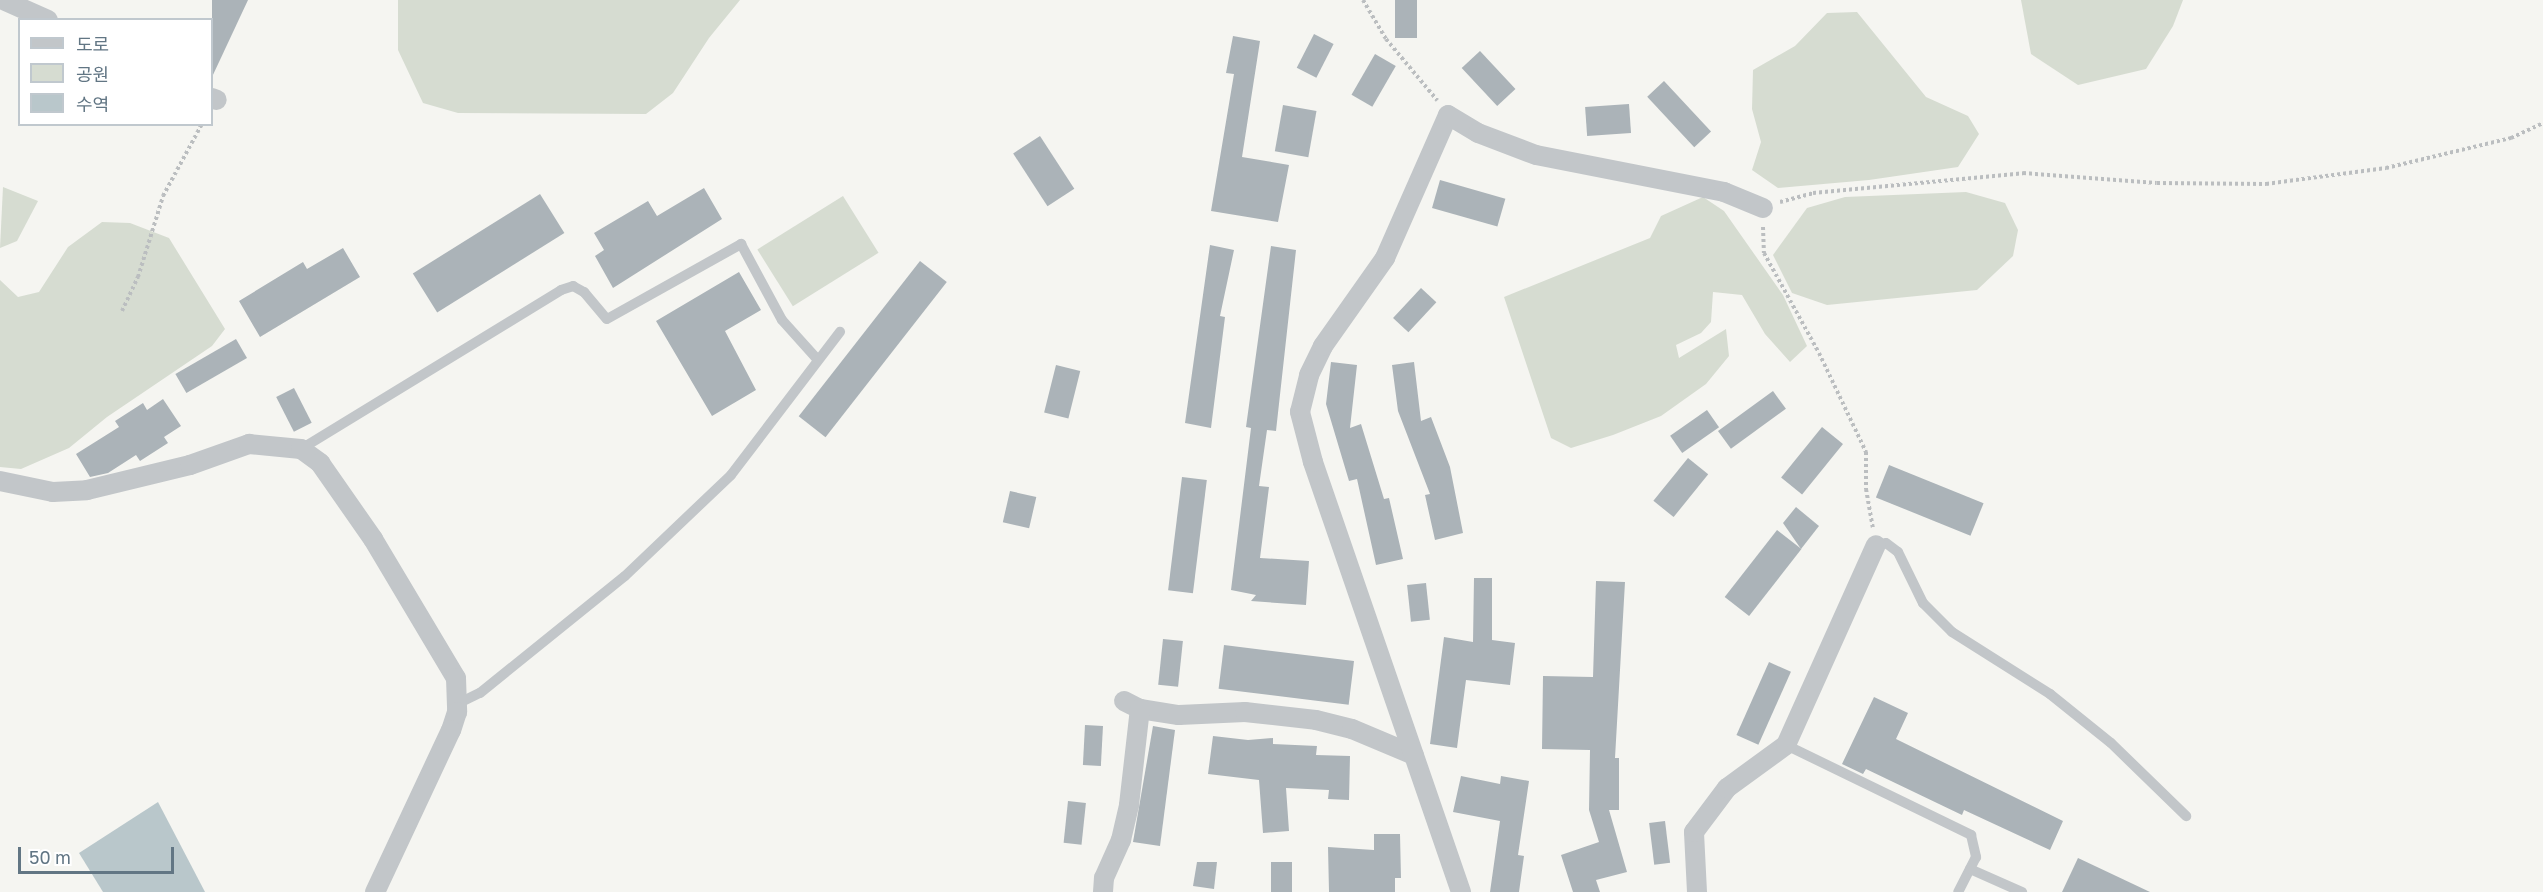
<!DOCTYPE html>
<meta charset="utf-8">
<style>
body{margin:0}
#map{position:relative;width:2543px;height:892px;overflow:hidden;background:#f5f5f1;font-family:"Golos Text","Noto Sans KR",sans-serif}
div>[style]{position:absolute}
.green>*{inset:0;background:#d6dcd1;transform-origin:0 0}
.water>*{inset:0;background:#b9c7cb}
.building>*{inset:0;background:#abb3b8;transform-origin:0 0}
.path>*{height:4px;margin-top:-2px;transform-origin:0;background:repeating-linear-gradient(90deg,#bbbec0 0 3px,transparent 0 6px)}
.lane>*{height:10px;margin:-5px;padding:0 5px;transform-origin:5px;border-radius:5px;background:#c2c6c9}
.street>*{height:20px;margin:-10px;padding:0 10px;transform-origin:10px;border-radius:10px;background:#c2c6c9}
span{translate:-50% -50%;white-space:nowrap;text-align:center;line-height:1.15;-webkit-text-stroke:6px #fff;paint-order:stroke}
.legend{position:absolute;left:18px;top:18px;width:195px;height:108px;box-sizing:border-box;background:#fff;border:2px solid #c0c8ce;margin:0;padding:8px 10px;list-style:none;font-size:18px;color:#627684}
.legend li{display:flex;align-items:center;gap:12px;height:30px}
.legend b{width:30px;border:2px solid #c0c8ce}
.scale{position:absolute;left:18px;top:847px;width:156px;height:27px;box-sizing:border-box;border:3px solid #627684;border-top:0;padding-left:8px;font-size:18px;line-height:21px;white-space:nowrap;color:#627684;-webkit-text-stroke:4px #fff;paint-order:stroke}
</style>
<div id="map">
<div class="green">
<div style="clip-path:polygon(398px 0,740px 0,709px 38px,673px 93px,646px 114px,458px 113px,423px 103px,398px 50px)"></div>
<div style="clip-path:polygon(2021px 0,2183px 0,2173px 26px,2146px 69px,2078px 85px,2031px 54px)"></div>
<div style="clip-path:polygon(1857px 12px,1926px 97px,1968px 116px,1979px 134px,1958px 167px,1869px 180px,1778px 188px,1752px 170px,1761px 142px,1752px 109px,1753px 70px,1795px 46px,1827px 13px)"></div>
<div style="clip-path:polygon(3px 187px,38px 201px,17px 241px,0 248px)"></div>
<div style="clip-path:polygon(1966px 192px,2005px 203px,2018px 230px,2013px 256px,1977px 290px,1827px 305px,1792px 293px,1773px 255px,1807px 208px,1845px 197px)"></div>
<div style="left:843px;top:196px;width:67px;height:101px;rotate:58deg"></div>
<div style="clip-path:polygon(1703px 197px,1724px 211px,1783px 295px,1807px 346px,1790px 362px,1765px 334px,1742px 295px,1713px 292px,1711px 322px,1701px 333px,1676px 345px,1679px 358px,1726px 329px,1729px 356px,1706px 384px,1661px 416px,1613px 435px,1571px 448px,1551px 438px,1504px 297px,1650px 238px,1661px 216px)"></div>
<div style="clip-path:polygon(102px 222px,130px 223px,169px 238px,225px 329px,212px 346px,107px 417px,69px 448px,21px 469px,0 467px,0 280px,18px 297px,39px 292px,68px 247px)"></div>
</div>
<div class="water">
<div style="clip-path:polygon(158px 802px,205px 892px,103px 892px,79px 853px)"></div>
</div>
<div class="building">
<div style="clip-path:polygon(212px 0,248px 0,212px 77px)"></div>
<div style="left:1395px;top:0;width:22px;height:38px"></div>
<div style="left:1314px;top:34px;width:22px;height:38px;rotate:27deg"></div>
<div style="clip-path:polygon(1233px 36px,1260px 41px,1242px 157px,1289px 165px,1278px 222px,1211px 211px,1234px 74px,1226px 73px)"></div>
<div style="left:1480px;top:51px;width:52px;height:25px;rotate:47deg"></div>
<div style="left:1375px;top:54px;width:24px;height:47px;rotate:30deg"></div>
<div style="left:1664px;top:81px;width:69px;height:23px;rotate:47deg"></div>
<div style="left:1629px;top:104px;width:29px;height:44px;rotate:86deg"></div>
<div style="left:1283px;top:105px;width:34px;height:47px;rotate:10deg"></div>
<div style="left:1040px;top:136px;width:63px;height:32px;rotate:57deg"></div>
<div style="left:1440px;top:180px;width:68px;height:29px;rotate:16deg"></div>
<div style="clip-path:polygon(704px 188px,722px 219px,613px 288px,595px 256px,604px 250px,594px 233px,648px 201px,657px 216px)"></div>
<div style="left:540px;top:194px;width:46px;height:150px;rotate:58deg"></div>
<div style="clip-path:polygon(1210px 245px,1234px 250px,1220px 316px,1225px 317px,1211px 428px,1185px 423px)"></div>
<div style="clip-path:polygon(1271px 246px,1296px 250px,1276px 431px,1267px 430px,1259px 486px,1269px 487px,1260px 558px,1309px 561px,1306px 605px,1251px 601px,1256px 595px,1231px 590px,1251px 428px,1246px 427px)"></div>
<div style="clip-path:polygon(343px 248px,360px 277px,260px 337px,239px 301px,303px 262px,307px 269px)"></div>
<div style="left:920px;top:261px;width:34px;height:197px;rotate:38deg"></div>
<div style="clip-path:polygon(739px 272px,761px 310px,725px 331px,756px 390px,712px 416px,656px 321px)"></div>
<div style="left:1421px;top:288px;width:21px;height:41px;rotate:43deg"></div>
<div style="left:236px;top:339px;width:22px;height:70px;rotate:60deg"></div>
<div style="clip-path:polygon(1331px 362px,1357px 365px,1350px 428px,1361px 424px,1384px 499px,1389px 498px,1403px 559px,1376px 565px,1357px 479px,1349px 481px,1326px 404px)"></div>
<div style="clip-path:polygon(1414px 362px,1421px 421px,1431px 417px,1450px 467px,1463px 533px,1435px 540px,1425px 495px,1430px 494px,1398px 411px,1392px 365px)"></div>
<div style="left:1056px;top:365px;width:25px;height:49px;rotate:14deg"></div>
<div style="left:294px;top:388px;width:39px;height:20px;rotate:63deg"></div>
<div style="left:1773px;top:391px;width:22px;height:68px;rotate:54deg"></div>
<div style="clip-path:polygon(163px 399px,181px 426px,164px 437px,168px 443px,140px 461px,136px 455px,108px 473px,90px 477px,76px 454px,119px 427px,115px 421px,143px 403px,147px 410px)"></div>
<div style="left:1707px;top:410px;width:21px;height:45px;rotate:55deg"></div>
<div style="left:1822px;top:427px;width:27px;height:65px;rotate:39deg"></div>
<div style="left:1688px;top:458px;width:26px;height:55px;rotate:39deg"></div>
<div style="left:1889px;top:465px;width:102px;height:35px;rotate:22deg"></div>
<div style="left:1182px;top:477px;width:25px;height:114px;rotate:7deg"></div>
<div style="left:1010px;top:491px;width:27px;height:32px;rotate:13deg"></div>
<div style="clip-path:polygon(1796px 507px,1819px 526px,1801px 549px,1783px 523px)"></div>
<div style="left:1777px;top:530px;width:31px;height:85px;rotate:38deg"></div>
<div style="clip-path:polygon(1474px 578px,1492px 578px,1492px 640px,1515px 643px,1510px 685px,1466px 680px,1457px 748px,1430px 744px,1444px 637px,1473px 642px)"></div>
<div style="clip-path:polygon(1596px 581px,1625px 582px,1615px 758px,1619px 758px,1619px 810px,1609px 810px,1627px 872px,1596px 880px,1600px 892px,1573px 892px,1561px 855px,1599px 842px,1589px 810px,1590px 750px,1542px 749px,1543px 676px,1593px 677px)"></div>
<div style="left:1426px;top:583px;width:37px;height:19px;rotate:84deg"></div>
<div style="left:1163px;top:639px;width:20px;height:46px;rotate:6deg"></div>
<div style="left:1224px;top:645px;width:131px;height:44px;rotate:7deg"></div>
<div style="left:1769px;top:662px;width:24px;height:80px;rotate:24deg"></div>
<div style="clip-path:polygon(1874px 697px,1908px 713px,1896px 739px,2063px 821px,2050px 850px,1964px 810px,1962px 815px,1866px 769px,1863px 774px,1842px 764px)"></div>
<div style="left:1085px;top:725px;width:18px;height:40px;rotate:3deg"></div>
<div style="clip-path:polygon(1153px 726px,1175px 730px,1160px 846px,1133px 842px)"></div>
<div style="clip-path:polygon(1213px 736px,1248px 740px,1273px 738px,1273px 744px,1317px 746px,1316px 755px,1350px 756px,1349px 800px,1328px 799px,1329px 790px,1286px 788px,1289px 831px,1263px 833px,1259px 780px,1208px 774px)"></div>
<div style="clip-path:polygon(1461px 776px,1500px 784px,1501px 776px,1529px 781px,1518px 855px,1524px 856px,1519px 892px,1490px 892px,1500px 821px,1453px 812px)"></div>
<div style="left:1068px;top:801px;width:18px;height:42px;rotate:6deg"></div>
<div style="left:1665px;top:821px;width:42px;height:16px;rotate:83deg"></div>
<div style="clip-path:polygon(1374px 834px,1400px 834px,1401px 878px,1395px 878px,1395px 892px,1329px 892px,1328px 847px,1374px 850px)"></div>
<div style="clip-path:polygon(2078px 858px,2150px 892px,2062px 892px)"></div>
<div style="clip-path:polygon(1197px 862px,1217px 862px,1214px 889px,1193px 886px)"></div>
<div style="left:1271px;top:862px;width:21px;height:30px"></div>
</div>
<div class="path">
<div style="left:1363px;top:0;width:45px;rotate:59.5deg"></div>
<div style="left:1386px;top:39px;width:80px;rotate:50.1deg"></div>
<div style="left:1780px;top:202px;width:34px;rotate:-15deg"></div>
<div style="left:1813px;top:193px;width:211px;rotate:-5.4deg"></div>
<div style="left:2023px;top:173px;width:134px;rotate:4.3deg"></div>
<div style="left:2157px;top:183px;width:109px;rotate:0.5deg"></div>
<div style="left:2266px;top:184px;width:121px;rotate:-7.6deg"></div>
<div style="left:2386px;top:168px;width:129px;rotate:-13.5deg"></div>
<div style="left:2511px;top:138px;width:35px;rotate:-25deg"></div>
<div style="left:1763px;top:227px;width:26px;rotate:88deg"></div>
<div style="left:1764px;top:253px;width:114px;rotate:61.2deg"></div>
<div style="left:1819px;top:353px;width:110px;rotate:64.6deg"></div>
<div style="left:1866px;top:452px;width:37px;rotate:90deg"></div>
<div style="left:1866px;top:489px;width:39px;rotate:80deg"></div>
<div style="left:122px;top:311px;width:38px;rotate:-65deg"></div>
<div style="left:138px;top:277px;width:85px;rotate:-72.8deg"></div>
<div style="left:163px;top:196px;width:82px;rotate:-61.6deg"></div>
</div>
<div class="lane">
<div style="left:301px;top:449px;width:305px;rotate:-31.4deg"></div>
<div style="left:561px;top:290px;width:13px;rotate:-18deg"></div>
<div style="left:573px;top:286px;width:13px;rotate:29deg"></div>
<div style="left:584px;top:292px;width:35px;rotate:50deg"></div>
<div style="left:607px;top:319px;width:154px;rotate:-29.2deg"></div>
<div style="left:741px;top:244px;width:86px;rotate:61.7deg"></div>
<div style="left:782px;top:320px;width:52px;rotate:48.1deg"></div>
<div style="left:1876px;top:545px;width:10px;rotate:-11deg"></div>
<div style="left:1886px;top:543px;width:15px;rotate:37deg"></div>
<div style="left:1898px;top:552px;width:57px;rotate:63.9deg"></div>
<div style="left:1923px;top:603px;width:41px;rotate:45deg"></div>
<div style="left:1952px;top:632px;width:116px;rotate:32.3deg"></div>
<div style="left:2050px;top:694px;width:78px;rotate:38.8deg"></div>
<div style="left:2111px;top:743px;width:105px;rotate:44.2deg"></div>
<div style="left:457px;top:704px;width:25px;rotate:-26deg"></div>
<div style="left:480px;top:693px;width:186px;rotate:-38.9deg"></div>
<div style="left:625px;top:576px;width:146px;rotate:-43.6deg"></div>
<div style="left:731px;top:475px;width:180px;rotate:-52.7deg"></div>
<div style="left:1786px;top:745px;width:206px;rotate:25.9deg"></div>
<div style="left:1971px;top:835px;width:23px;rotate:77deg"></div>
<div style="left:1976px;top:857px;width:39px;rotate:117deg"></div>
<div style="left:1970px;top:869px;width:57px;rotate:23.9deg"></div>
</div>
<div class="street">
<div style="left:3px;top:0;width:49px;rotate:24deg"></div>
<div style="left:212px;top:98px;width:5px;rotate:22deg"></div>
<div style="left:0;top:481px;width:54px;rotate:11.7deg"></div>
<div style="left:53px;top:492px;width:34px;rotate:-3deg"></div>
<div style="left:87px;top:490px;width:106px;rotate:-13.6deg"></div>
<div style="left:190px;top:465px;width:63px;rotate:-19.6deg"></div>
<div style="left:249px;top:444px;width:52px;rotate:5.5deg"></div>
<div style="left:301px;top:449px;width:24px;rotate:36deg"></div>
<div style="left:320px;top:463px;width:93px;rotate:55.1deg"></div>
<div style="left:373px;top:539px;width:162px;rotate:59.2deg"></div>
<div style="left:456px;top:678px;width:34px;rotate:88deg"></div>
<div style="left:457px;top:712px;width:19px;rotate:108deg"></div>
<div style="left:451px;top:730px;width:179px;rotate:115.1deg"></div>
<div style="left:1124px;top:701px;width:18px;rotate:27deg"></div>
<div style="left:1140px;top:709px;width:39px;rotate:9deg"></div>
<div style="left:1179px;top:715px;width:66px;rotate:-2.6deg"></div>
<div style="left:1245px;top:712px;width:71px;rotate:6.4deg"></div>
<div style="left:1316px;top:720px;width:37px;rotate:14deg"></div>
<div style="left:1352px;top:729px;width:67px;rotate:22.8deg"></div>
<div style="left:1103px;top:892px;width:14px;rotate:-86deg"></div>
<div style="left:1104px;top:878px;width:42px;rotate:-65.9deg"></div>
<div style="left:1121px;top:840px;width:36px;rotate:-77deg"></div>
<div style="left:1129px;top:805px;width:97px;rotate:-83.5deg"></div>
<div style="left:1461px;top:892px;width:455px;rotate:-109deg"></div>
<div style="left:1313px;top:462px;width:52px;rotate:-104.6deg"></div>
<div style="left:1300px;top:412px;width:38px;rotate:-76deg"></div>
<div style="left:1309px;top:375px;width:32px;rotate:-64deg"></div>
<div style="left:1323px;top:346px;width:108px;rotate:-54.8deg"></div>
<div style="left:1385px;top:258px;width:156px;rotate:-66.2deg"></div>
<div style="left:1448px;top:115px;width:35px;rotate:31deg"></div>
<div style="left:1478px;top:133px;width:62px;rotate:20.8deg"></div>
<div style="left:1536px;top:155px;width:192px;rotate:11.1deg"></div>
<div style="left:1724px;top:192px;width:42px;rotate:22.3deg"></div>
<div style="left:1697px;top:892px;width:60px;rotate:-92.9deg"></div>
<div style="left:1694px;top:832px;width:55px;rotate:-53.1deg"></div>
<div style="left:1727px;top:788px;width:73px;rotate:-36.1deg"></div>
<div style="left:1786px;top:745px;width:219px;rotate:-65.8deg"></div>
</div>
<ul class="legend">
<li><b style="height:8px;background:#c2c6c9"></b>도로</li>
<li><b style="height:16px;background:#d6dcd1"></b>공원</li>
<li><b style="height:16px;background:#b9c7cb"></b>수역</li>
</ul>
<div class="scale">50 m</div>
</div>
